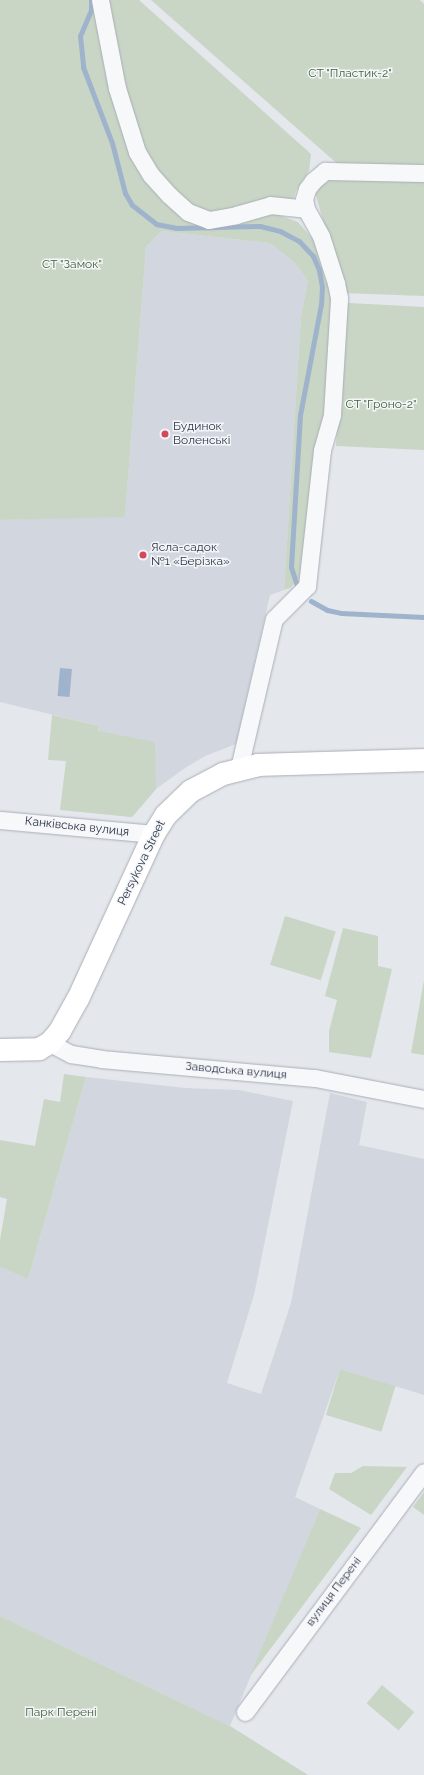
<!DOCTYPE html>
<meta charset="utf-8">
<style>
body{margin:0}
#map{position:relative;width:424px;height:1775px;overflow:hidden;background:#e4e7ec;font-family:Raleway,sans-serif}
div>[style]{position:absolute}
.built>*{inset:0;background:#d2d6de}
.green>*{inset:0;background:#c9d6c5;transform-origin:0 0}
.water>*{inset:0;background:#9fb4cc;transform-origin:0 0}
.stream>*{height:5px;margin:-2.5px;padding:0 2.5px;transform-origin:2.5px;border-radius:2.5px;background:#9fb4cc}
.roads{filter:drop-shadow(0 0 1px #a9aeb7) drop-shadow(0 0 1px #a9aeb7)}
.street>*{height:17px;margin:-8.5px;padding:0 8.5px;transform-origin:8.5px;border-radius:8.5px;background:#f7f8fa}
.secondary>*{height:22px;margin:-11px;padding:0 11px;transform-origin:11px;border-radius:11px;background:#fff}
.dots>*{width:11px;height:11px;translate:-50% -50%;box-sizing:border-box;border:2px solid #f4f6f9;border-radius:50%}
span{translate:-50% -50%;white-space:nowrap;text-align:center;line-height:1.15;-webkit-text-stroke:3px #f4f6f9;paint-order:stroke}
.park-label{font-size:12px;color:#3f6138}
.poi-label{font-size:12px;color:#2b3445}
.left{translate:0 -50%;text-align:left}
.street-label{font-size:12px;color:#2b3445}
</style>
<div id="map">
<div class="built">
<div style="clip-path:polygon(162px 231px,270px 243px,296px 264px,308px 281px,301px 316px,284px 590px,270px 595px,236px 744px,205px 756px,185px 768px,156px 789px,132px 817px,84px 812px,99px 726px,0 702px,0 520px,125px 516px,146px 247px)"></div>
<div style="clip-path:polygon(86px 1077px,185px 1088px,239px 1090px,293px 1101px,254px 1295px,227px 1383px,261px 1394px,291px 1303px,330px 1093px,367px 1102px,359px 1145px,424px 1159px,424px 1395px,340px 1369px,295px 1497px,320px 1509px,230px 1726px,0 1616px,0 1267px,28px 1279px)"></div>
</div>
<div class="green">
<div style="clip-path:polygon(0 0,94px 0,127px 137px,184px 218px,276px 214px,298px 222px,316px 243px,333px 290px,326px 409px,300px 578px,290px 588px,284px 590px,301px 316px,308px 281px,296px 264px,270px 243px,162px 231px,146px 247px,125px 517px,0 520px)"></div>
<div style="clip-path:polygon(104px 0,139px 0,311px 154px,309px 171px,296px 191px,293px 200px,226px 213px,198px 211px,153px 170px,131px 118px)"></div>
<div style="clip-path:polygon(151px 0,420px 0,424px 4px,424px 167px,341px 167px)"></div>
<div style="clip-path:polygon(424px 177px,424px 296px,343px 293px,314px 188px,321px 179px)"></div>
<div style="clip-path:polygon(349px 303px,424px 307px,424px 450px,336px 446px,344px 309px)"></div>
<div style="clip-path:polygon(52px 715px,99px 726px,98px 731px,155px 742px,156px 789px,132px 817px,60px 810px,66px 761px,48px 760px)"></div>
<div style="left:285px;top:916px;width:53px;height:51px;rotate:17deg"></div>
<div style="clip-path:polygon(343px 928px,378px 936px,378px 966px,392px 969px,371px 1058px,329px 1052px,329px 1031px,337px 1000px,325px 996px)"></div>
<div style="clip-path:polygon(424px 980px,424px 1055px,411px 1053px)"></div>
<div style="clip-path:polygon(64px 1074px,86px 1077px,28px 1279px,0 1267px,0 1240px,7px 1199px,0 1197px,0 1140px,35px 1146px,44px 1099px,60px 1102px)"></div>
<div style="left:340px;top:1369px;width:58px;height:48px;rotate:17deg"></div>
<div style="clip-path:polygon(363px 1466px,407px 1467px,371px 1515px,329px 1489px,335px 1473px,351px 1473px)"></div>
<div style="clip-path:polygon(424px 1492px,424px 1515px,413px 1507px)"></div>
<div style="clip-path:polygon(320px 1509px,361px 1528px,250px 1676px)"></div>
<div style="clip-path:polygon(0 1616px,230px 1726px,308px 1775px,0 1775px)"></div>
<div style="left:382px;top:1685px;width:42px;height:24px;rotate:40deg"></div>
</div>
<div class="water">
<div style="left:60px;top:668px;width:12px;height:28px;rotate:5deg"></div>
</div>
<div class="stream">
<div style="left:91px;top:0;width:10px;rotate:90deg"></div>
<div style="left:91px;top:10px;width:28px;rotate:113deg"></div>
<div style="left:80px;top:36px;width:31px;rotate:84deg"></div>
<div style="left:83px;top:67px;width:81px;rotate:69.1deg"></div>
<div style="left:112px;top:143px;width:52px;rotate:75.4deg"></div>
<div style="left:125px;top:193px;width:14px;rotate:60deg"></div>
<div style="left:132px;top:205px;width:31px;rotate:38deg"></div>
<div style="left:156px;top:224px;width:20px;rotate:11deg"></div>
<div style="left:176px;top:228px;width:84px;rotate:-1.4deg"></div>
<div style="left:260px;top:226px;width:21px;rotate:14deg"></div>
<div style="left:280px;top:231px;width:21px;rotate:28deg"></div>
<div style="left:299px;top:241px;width:21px;rotate:47deg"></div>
<div style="left:313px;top:256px;width:15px;rotate:67deg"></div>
<div style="left:319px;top:270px;width:17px;rotate:80deg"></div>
<div style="left:322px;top:287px;width:17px;rotate:93deg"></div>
<div style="left:321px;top:304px;width:113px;rotate:100.7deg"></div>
<div style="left:300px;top:415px;width:152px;rotate:93.4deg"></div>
<div style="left:291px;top:567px;width:20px;rotate:72deg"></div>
<div style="left:311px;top:601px;width:18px;rotate:29deg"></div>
<div style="left:327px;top:610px;width:14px;rotate:12deg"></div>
<div style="left:341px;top:613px;width:83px;rotate:2.8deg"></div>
</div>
<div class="roads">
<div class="street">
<div style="left:100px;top:0;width:90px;rotate:79.1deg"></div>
<div style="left:117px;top:88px;width:67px;rotate:72.6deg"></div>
<div style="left:137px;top:152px;width:27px;rotate:59deg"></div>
<div style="left:151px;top:175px;width:27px;rotate:48deg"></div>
<div style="left:169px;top:195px;width:25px;rotate:42deg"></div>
<div style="left:188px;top:212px;width:22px;rotate:21deg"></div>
<div style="left:209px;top:220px;width:27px;rotate:-10deg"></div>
<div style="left:236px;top:215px;width:35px;rotate:-16deg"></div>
<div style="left:270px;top:205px;width:36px;rotate:6deg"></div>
<div style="left:239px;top:768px;width:153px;rotate:-76.8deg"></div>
<div style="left:274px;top:619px;width:47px;rotate:-45deg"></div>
<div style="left:307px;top:586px;width:137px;rotate:-83.7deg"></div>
<div style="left:322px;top:450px;width:37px;rotate:-74deg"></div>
<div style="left:332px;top:414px;width:116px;rotate:-86.5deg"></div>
<div style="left:339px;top:298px;width:15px;rotate:-101deg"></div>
<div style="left:336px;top:283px;width:49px;rotate:-107.7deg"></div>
<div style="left:321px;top:236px;width:31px;rotate:-119deg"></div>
<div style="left:306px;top:209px;width:10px;rotate:-101deg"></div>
<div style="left:304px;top:199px;width:10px;rotate:-73deg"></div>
<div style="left:307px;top:189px;width:10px;rotate:-53deg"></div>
<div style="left:313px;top:181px;width:16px;rotate:-40deg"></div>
<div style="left:325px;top:171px;width:99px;rotate:1.2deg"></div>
<div style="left:0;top:820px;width:155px;rotate:5.2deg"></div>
<div style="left:50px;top:1043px;width:24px;rotate:28deg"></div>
<div style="left:71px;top:1054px;width:30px;rotate:9deg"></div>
<div style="left:101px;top:1059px;width:215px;rotate:5.1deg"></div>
<div style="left:315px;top:1078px;width:111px;rotate:10.9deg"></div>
<div style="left:245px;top:1712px;width:299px;rotate:-53.3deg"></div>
</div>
<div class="secondary">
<div style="left:0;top:1050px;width:39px;rotate:-1deg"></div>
<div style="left:39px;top:1049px;width:13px;rotate:-29deg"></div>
<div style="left:50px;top:1043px;width:16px;rotate:-50deg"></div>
<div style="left:60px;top:1031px;width:37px;rotate:-61deg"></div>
<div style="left:78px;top:999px;width:182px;rotate:-65.3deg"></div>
<div style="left:154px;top:834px;width:22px;rotate:-58deg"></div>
<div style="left:166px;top:815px;width:35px;rotate:-44deg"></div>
<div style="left:191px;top:791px;width:36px;rotate:-28deg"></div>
<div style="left:223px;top:774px;width:36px;rotate:-14deg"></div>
<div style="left:258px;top:765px;width:166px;rotate:-1.7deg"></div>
</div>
</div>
<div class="dots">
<div style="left:165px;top:434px;background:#d1495b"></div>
<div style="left:143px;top:555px;background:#d1495b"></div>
</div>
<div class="park-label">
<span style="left:350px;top:74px">СТ "Пластик-2"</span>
<span style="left:72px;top:265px">СТ "Замок"</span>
<span style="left:381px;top:405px">СТ "Гроно-2"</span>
<span style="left:61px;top:1713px">Парк Перені</span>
</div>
<div class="poi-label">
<span class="left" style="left:173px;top:434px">Будинок<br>Воленські</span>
<span class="left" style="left:151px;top:555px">Ясла-садок<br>№1 «Берізка»</span>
</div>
<div class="street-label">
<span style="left:77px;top:827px;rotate:6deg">Канківська вулиця</span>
<span style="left:142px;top:863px;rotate:-64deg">Persykova Street</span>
<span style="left:236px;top:1071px;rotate:5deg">Заводська вулиця</span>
<span style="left:334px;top:1592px;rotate:-53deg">вулиця Перені</span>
</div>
</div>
